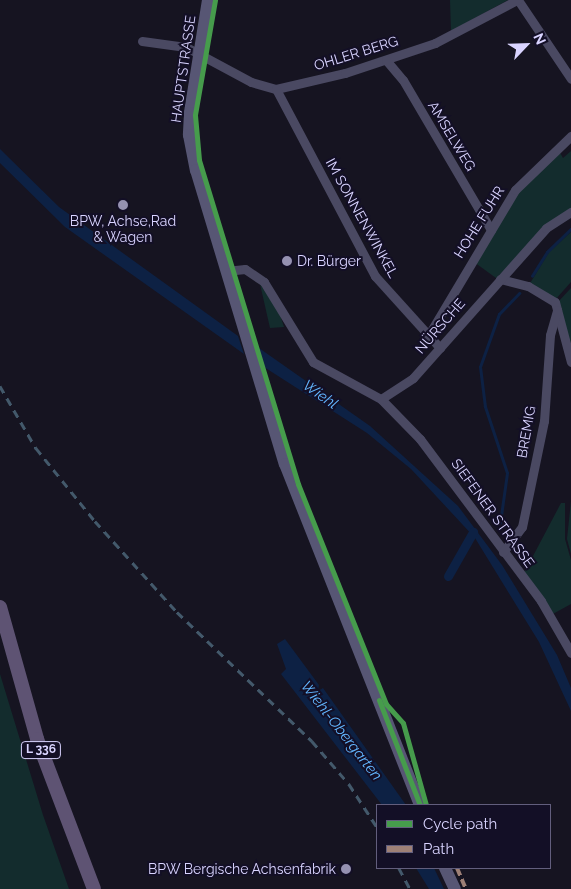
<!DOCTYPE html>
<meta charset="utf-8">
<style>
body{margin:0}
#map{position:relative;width:571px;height:889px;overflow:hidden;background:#161421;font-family:Raleway,sans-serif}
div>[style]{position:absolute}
.green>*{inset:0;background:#132c2d}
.water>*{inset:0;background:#0d2144}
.stream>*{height:2.5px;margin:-1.25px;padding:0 1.25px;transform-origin:1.25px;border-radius:1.25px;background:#0d2144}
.canal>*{height:9px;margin:-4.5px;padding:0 4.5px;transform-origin:4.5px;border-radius:4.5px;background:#0d2144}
.street>*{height:9px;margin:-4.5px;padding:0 4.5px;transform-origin:4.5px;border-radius:4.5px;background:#4a4962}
.secondary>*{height:12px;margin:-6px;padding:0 6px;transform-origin:6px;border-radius:6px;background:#575674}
.primary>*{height:14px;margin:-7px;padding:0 7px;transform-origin:7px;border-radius:7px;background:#5e5373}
.rail>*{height:2.5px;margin-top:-1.25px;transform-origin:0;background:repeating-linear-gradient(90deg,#43596b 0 8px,transparent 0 14px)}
.quiet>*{height:4px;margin-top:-2px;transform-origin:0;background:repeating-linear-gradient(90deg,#9e8076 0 8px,transparent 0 12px)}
.cycleway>*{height:5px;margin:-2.5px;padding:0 2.5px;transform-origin:2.5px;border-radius:2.5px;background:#469c4c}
.dots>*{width:14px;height:14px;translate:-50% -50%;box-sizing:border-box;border:2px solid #130f26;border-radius:50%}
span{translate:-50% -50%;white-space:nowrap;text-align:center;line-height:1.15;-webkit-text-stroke:4px #130f26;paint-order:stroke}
.shield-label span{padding:1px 4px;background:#130f26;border:1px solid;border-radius:4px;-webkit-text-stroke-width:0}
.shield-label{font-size:12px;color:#d9d4ff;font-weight:700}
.street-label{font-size:14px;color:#d9d4ff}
.poi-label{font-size:14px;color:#d9d4ff}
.left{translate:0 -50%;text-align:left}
.right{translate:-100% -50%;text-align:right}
.water-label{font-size:15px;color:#62b6ff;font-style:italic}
.legend{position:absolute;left:376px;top:804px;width:175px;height:65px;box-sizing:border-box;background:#130f26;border:1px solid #625e7d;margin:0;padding:6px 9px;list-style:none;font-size:15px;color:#d9d4ff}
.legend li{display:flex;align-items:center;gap:10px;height:25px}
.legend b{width:25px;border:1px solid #625e7d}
.north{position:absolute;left:501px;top:20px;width:50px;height:50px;-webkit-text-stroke:4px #130f26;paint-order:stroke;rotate:66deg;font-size:14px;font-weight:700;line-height:20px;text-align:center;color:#d9d4ff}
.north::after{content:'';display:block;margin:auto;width:18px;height:22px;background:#d9d4ff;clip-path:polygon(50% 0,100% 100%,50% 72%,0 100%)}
</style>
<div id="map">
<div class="green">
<div style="clip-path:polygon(450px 0,508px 0,451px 31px)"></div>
<div style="clip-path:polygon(559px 151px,563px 158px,571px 151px,571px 209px,496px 278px,474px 262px,516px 193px)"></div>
<div style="clip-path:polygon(571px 232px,571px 282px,555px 300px,529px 285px,549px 252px)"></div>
<div style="clip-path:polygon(260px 284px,279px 312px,284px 327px,270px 328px)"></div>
<div style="clip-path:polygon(571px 288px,571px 356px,558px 302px)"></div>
<div style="clip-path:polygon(571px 501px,571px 554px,567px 539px)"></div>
<div style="clip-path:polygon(561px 503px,565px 503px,565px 539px,571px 560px,571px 604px,551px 615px,523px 575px)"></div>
<div style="clip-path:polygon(0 674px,43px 815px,69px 889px,0 889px)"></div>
</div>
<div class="water">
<div style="clip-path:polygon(0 149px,59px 207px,238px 336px,244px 354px,65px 227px,0 163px)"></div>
<div style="clip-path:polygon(259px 348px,370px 426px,458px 506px,502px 565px,557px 655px,571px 688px,571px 711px,539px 642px,475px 538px,411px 469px,367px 433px,264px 367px)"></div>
<div style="clip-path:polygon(285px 639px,319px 685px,318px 691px,323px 688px,406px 805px,382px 805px,281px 674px,286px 669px,277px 644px)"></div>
<div style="clip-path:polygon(416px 868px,434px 868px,444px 889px,429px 889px)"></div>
</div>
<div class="stream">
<div style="left:532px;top:276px;width:28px;rotate:-58deg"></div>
<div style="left:547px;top:252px;width:33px;rotate:-44deg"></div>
<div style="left:500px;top:523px;width:50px;rotate:-82deg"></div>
<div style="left:507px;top:473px;width:70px;rotate:-108.4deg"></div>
<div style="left:485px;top:407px;width:40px;rotate:-97.1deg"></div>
<div style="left:480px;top:367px;width:56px;rotate:-70.3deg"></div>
<div style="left:499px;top:314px;width:29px;rotate:-46deg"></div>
</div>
<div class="canal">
<div style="left:448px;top:576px;width:51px;rotate:-60.4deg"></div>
</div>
<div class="street">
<div style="left:518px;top:0;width:95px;rotate:56.1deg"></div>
<div style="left:142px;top:41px;width:44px;rotate:7.8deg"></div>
<div style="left:186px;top:47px;width:74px;rotate:28.3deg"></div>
<div style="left:251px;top:82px;width:26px;rotate:16deg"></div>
<div style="left:276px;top:89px;width:71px;rotate:-13.1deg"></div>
<div style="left:345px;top:73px;width:95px;rotate:-18.4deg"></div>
<div style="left:435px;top:43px;width:93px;rotate:-27.7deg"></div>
<div style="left:386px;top:60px;width:26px;rotate:50deg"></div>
<div style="left:403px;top:80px;width:174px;rotate:59.6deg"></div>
<div style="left:276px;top:89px;width:212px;rotate:62.1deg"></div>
<div style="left:375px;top:276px;width:97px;rotate:47.9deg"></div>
<div style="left:226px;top:271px;width:19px;rotate:-6deg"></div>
<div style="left:245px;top:269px;width:23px;rotate:34deg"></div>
<div style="left:264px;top:282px;width:94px;rotate:58.5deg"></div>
<div style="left:313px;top:362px;width:77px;rotate:28.6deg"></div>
<div style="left:381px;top:399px;width:56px;rotate:45.7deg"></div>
<div style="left:420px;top:439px;width:202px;rotate:53.2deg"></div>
<div style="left:541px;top:601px;width:60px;rotate:60deg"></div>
<div style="left:500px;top:279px;width:29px;rotate:14deg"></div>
<div style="left:528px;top:286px;width:31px;rotate:31deg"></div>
<div style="left:555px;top:302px;width:62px;rotate:75.1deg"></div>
<div style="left:428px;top:336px;width:170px;rotate:-59.2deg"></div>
<div style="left:515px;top:190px;width:78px;rotate:-44deg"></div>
<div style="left:381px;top:399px;width:38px;rotate:-33deg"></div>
<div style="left:413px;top:378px;width:200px;rotate:-48.4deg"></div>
<div style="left:546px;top:228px;width:30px;rotate:-33deg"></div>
<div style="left:503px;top:552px;width:31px;rotate:-53deg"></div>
<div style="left:522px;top:527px;width:108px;rotate:-78.3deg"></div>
<div style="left:544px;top:421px;width:86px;rotate:-86deg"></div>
<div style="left:550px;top:335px;width:26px;rotate:-74deg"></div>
</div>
<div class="secondary">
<div style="left:208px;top:0;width:114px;rotate:99.1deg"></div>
<div style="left:190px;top:113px;width:22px;rotate:93deg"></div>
<div style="left:189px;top:135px;width:36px;rotate:79deg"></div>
<div style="left:196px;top:170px;width:307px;rotate:73.2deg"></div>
<div style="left:285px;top:464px;width:367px;rotate:68.4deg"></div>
<div style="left:445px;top:868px;width:23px;rotate:65deg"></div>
</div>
<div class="primary">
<div style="left:0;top:607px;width:137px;rotate:74.3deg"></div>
<div style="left:37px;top:739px;width:160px;rotate:69.2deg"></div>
</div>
<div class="rail">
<div style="left:0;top:386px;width:72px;rotate:59.9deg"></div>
<div style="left:36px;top:448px;width:94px;rotate:51.1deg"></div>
<div style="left:95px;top:521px;width:122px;rotate:48deg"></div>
<div style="left:177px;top:612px;width:187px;rotate:43.7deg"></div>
<div style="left:312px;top:741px;width:57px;rotate:49.3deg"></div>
<div style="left:349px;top:784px;width:51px;rotate:56.9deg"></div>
<div style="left:399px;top:868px;width:24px;rotate:62deg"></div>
</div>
<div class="quiet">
<div style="left:457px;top:868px;width:23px;rotate:67deg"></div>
</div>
<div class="cycleway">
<div style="left:215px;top:0;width:117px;rotate:99.9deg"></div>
<div style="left:195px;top:115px;width:45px;rotate:84.9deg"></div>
<div style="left:199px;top:160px;width:339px;rotate:73deg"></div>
<div style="left:298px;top:484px;width:237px;rotate:68.2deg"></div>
<div style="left:386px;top:704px;width:25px;rotate:48deg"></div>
<div style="left:403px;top:723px;width:85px;rotate:74.3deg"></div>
<div style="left:379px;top:700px;width:113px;rotate:68.7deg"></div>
</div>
<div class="dots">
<div style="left:123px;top:205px;background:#9591b1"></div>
<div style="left:287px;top:261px;background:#9591b1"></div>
<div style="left:346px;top:869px;background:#9591b1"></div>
</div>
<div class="shield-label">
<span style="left:41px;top:750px">L 336</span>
</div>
<div class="street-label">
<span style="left:356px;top:53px;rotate:-17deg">OHLER BERG</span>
<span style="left:183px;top:69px;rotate:-82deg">HAUPTSTRASSE</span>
<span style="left:452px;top:136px;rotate:59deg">AMSELWEG</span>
<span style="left:362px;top:218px;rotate:61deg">IM SONNENWINKEL</span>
<span style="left:479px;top:222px;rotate:-58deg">HOHE FUHR</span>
<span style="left:440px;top:326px;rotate:-49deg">NÜRSCHE</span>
<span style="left:526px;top:432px;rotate:-80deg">BREMIG</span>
<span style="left:493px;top:513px;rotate:54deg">SIEFENER STRASSE</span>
</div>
<div class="poi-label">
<span style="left:123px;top:229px">BPW, Achse,Rad<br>&amp; Wagen</span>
<span class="left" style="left:297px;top:261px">Dr. Bürger</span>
<span class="right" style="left:336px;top:869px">BPW Bergische Achsenfabrik</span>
</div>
<div class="water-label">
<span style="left:320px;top:395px;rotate:35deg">Wiehl</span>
<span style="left:341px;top:731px;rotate:52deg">Wiehl-Obergarten</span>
</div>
<ul class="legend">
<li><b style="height:6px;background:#469c4c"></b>Cycle path</li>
<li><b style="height:6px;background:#9e8076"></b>Path</li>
</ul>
<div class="north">N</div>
</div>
